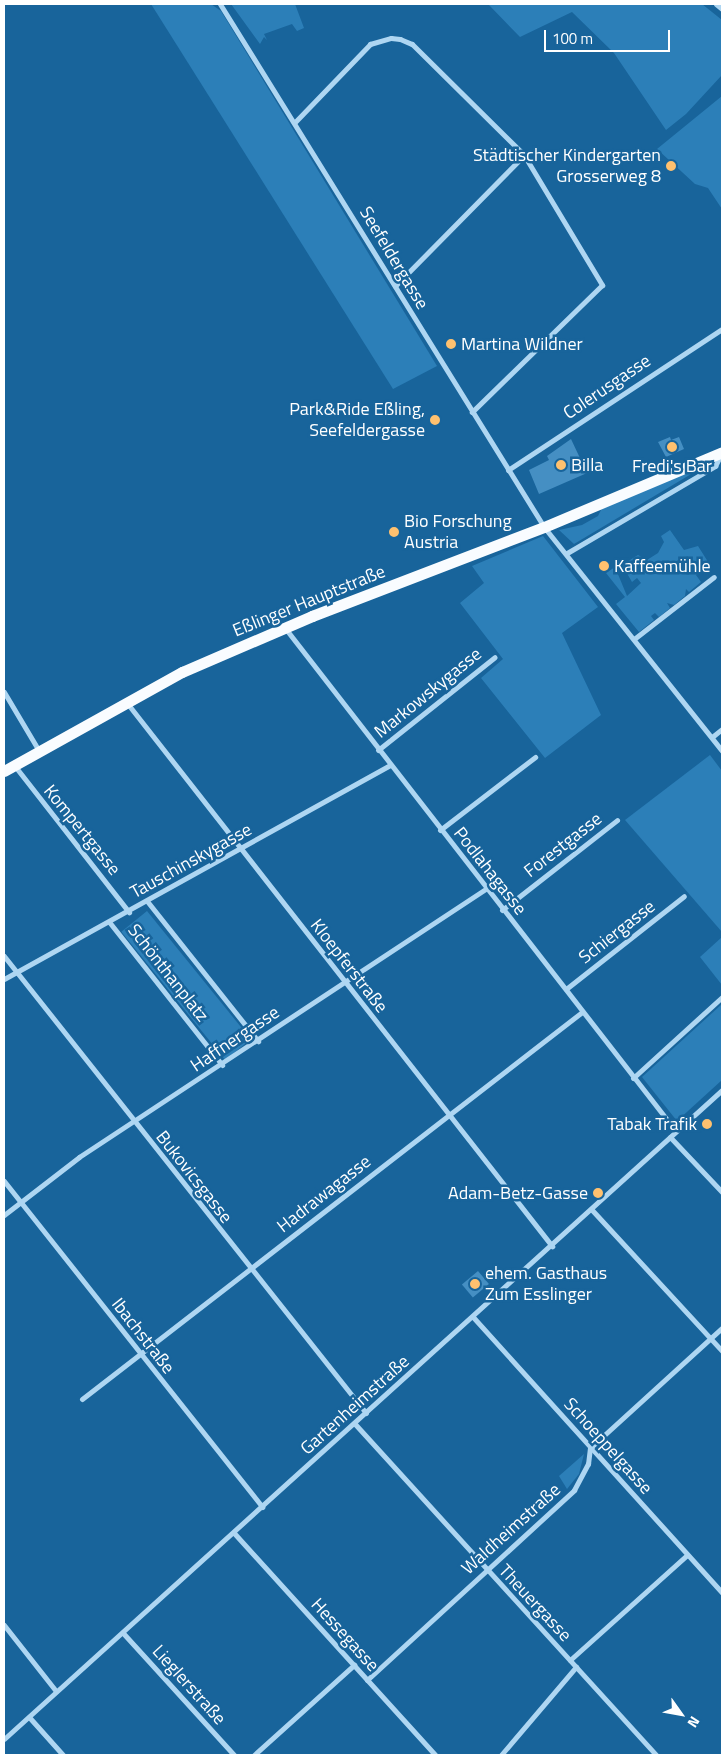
<!DOCTYPE html>
<meta charset="utf-8">
<style>
body{margin:0}
#map{position:relative;width:726px;height:1759px;overflow:hidden;background:#18649b;font-family:"Titillium Web",sans-serif}
div>[style]{position:absolute}
.green>*{inset:0;background:#2c7fb8;transform-origin:0 0}
.building>*{inset:0;background:#458fc3;transform-origin:0 0}
.minor>*{height:5px;margin:-2.5px;padding:0 2.5px;transform-origin:2.5px;border-radius:2.5px;background:#aed6f2}
.primary>*{height:11px;margin:-5.5px;padding:0 5.5px;transform-origin:5.5px;border-radius:5.5px;background:#f9fcff}
.dots>*{width:14px;height:14px;translate:-50% -50%;box-sizing:border-box;border:2px solid #18649b;border-radius:50%}
span{translate:-50% -50%;white-space:nowrap;text-align:center;line-height:1.15;-webkit-text-stroke:5px #18649b;paint-order:stroke}
.poi-label{font-size:18px;color:#fff}
.right{translate:-100% -50%;text-align:right}
.left{translate:0 -50%;text-align:left}
.street-label{font-size:18px;color:#fff}
.frame{position:absolute;inset:0;border:5px solid #fff;pointer-events:none}
.north{position:absolute;left:656px;top:1689px;width:50px;height:50px;-webkit-text-stroke:4px #18649b;paint-order:stroke;rotate:122deg;font-size:14px;font-weight:700;line-height:20px;text-align:center;color:#fff}
.north::after{content:'';display:block;margin:auto;width:18px;height:22px;background:#fff;clip-path:polygon(50% 0,100% 100%,50% 72%,0 100%)}
.scale{position:absolute;left:544px;top:30px;width:126px;height:22px;box-sizing:border-box;border:2px solid #fff;border-top:0;padding-left:6px;font-size:15px;line-height:18px;white-space:nowrap;color:#fff;-webkit-text-stroke:4px #18649b;paint-order:stroke}
</style>
<div id="map">
<div class="green">
<div style="clip-path:polygon(151px 4px,211px 4px,221px 11px,437px 366px,393px 389px)"></div>
<div style="clip-path:polygon(231px 4px,295px 4px,304px 28px,297px 31px,292px 24px,264px 34px,267px 40px,264px 37px,260px 44px)"></div>
<div style="clip-path:polygon(488px 4px,702px 4px,722px 20px,722px 75px,686px 114px,666px 130px,614px 53px,572px 12px,520px 37px)"></div>
<div style="clip-path:polygon(722px 96px,722px 209px,708px 188px,695px 184px,657px 149px)"></div>
<div style="clip-path:polygon(713px 461px,574px 544px,559px 530px,582px 525px,598px 516px,603px 506px)"></div>
<div style="clip-path:polygon(670px 530px,684px 550px,698px 546px,710px 565px,696px 575px,701px 582px,689px 592px,686px 589px,685px 596px,674px 605px,667px 603px,670px 608px,659px 617px,655px 613px,651px 616px,654px 620px,639px 632px,616px 604px,625px 597px,606px 573px,615px 567px,627px 596px,641px 583px,637px 578px,632px 582px,622px 565px,638px 555px,647px 560px,658px 553px,664px 542px,661px 536px)"></div>
<div style="clip-path:polygon(543px 536px,598px 607px,562px 633px,601px 715px,545px 758px,481px 678px,503px 659px,460px 603px,484px 583px,472px 566px)"></div>
<div style="clip-path:polygon(710px 755px,722px 771px,722px 932px,625px 820px)"></div>
<div style="left:147px;top:911px;width:165px;height:33px;rotate:51deg"></div>
<div style="clip-path:polygon(722px 937px,722px 985px,700px 957px)"></div>
<div style="clip-path:polygon(722px 1004px,722px 1080px,677px 1121px,642px 1077px)"></div>
<div style="clip-path:polygon(584px 1454px,579px 1474px,567px 1489px,559px 1476px)"></div>
</div>
<div class="building">
<div style="clip-path:polygon(670px 437px,671px 440px,679px 437px,684px 449px,666px 457px,658px 442px)"></div>
<div style="clip-path:polygon(571px 439px,587px 473px,539px 494px,529px 470px,549px 460px,547px 456px)"></div>
<div style="left:478px;top:1271px;width:17px;height:21px;rotate:50deg"></div>
</div>
<div class="minor">
<div style="left:220px;top:4px;width:615px;rotate:58.22deg"></div>
<div style="left:544px;top:527px;width:286px;rotate:51.5deg"></div>
<div style="left:716px;top:4px;width:8px;rotate:40deg"></div>
<div style="left:296px;top:121px;width:107px;rotate:-46.1deg"></div>
<div style="left:370px;top:44px;width:22px;rotate:-16deg"></div>
<div style="left:391px;top:38px;width:9px;rotate:6deg"></div>
<div style="left:400px;top:39px;width:13px;rotate:23deg"></div>
<div style="left:412px;top:44px;width:158px;rotate:44.7deg"></div>
<div style="left:395px;top:286px;width:184px;rotate:-45.4deg"></div>
<div style="left:524px;top:155px;width:152px;rotate:59deg"></div>
<div style="left:602px;top:285px;width:182px;rotate:135.7deg"></div>
<div style="left:508px;top:470px;width:256px;rotate:-33.4deg"></div>
<div style="left:567px;top:553px;width:172px;rotate:-30.4deg"></div>
<div style="left:715px;top:466px;width:13px;rotate:-63deg"></div>
<div style="left:285px;top:628px;width:636px;rotate:52.16deg"></div>
<div style="left:634px;top:639px;width:101px;rotate:-37.8deg"></div>
<div style="left:4px;top:692px;width:69px;rotate:59.3deg"></div>
<div style="left:127px;top:703px;width:690px;rotate:51.95deg"></div>
<div style="left:712px;top:737px;width:13px;rotate:-39deg"></div>
<div style="left:378px;top:750px;width:149px;rotate:-38.5deg"></div>
<div style="left:14px;top:765px;width:187px;rotate:52deg"></div>
<div style="left:440px;top:830px;width:120px;rotate:-37.5deg"></div>
<div style="left:147px;top:901px;width:179px;rotate:51.6deg"></div>
<div style="left:502px;top:910px;width:146px;rotate:-38deg"></div>
<div style="left:110px;top:923px;width:181px;rotate:51.7deg"></div>
<div style="left:4px;top:956px;width:583px;rotate:51.62deg"></div>
<div style="left:4px;top:979px;width:441px;rotate:-29deg"></div>
<div style="left:566px;top:989px;width:150px;rotate:-38.2deg"></div>
<div style="left:633px;top:1078px;width:120px;rotate:-42.3deg"></div>
<div style="left:670px;top:1137px;width:76px;rotate:46.6deg"></div>
<div style="left:4px;top:1181px;width:416px;rotate:51.6deg"></div>
<div style="left:592px;top:1210px;width:192px;rotate:47.3deg"></div>
<div style="left:4px;top:1215px;width:95px;rotate:-37.7deg"></div>
<div style="left:79px;top:1157px;width:486px;rotate:-33.4deg"></div>
<div style="left:473px;top:1317px;width:372px;rotate:47.9deg"></div>
<div style="left:82px;top:1399px;width:632px;rotate:-37.74deg"></div>
<div style="left:355px;top:1424px;width:447px;rotate:47.7deg"></div>
<div style="left:234px;top:1533px;width:299px;rotate:47.8deg"></div>
<div style="left:4px;top:1625px;width:84px;rotate:51.8deg"></div>
<div style="left:123px;top:1633px;width:165px;rotate:47.7deg"></div>
<div style="left:570px;top:1660px;width:157px;rotate:-41.9deg"></div>
<div style="left:367px;top:1680px;width:281px;rotate:-42.5deg"></div>
<div style="left:574px;top:1490px;width:30px;rotate:-62deg"></div>
<div style="left:588px;top:1464px;width:16px;rotate:-83deg"></div>
<div style="left:590px;top:1448px;width:178px;rotate:-42.3deg"></div>
<div style="left:29px;top:1717px;width:51px;rotate:48.2deg"></div>
<div style="left:4px;top:1739px;width:968px;rotate:-42.11deg"></div>
<div style="left:254px;top:1755px;width:135px;rotate:-42deg"></div>
<div style="left:501px;top:1755px;width:116px;rotate:-49.6deg"></div>
</div>
<div class="primary">
<div style="left:4px;top:771px;width:204px;rotate:-29.1deg"></div>
<div style="left:182px;top:672px;width:142px;rotate:-23.3deg"></div>
<div style="left:312px;top:616px;width:248px;rotate:-21deg"></div>
<div style="left:544px;top:527px;width:193px;rotate:-22.8deg"></div>
</div>
<div class="dots">
<div style="left:671px;top:166px;background:#ffc16f"></div>
<div style="left:451px;top:344px;background:#ffc16f"></div>
<div style="left:435px;top:420px;background:#ffc16f"></div>
<div style="left:672px;top:447px;background:#ffc16f"></div>
<div style="left:561px;top:465px;background:#ffc16f"></div>
<div style="left:394px;top:532px;background:#ffc16f"></div>
<div style="left:604px;top:566px;background:#ffc16f"></div>
<div style="left:707px;top:1124px;background:#ffc16f"></div>
<div style="left:598px;top:1193px;background:#ffc16f"></div>
<div style="left:475px;top:1284px;background:#ffc16f"></div>
</div>
<div class="poi-label">
<span class="right" style="left:661px;top:166px">Städtischer Kindergarten<br>Grosserweg 8</span>
<span class="left" style="left:461px;top:344px">Martina Wildner</span>
<span class="right" style="left:425px;top:420px">Park&amp;Ride Eßling,<br>Seefeldergasse</span>
<span class="left" style="left:571px;top:465px">Billa</span>
<span style="left:672px;top:466px">Fredi's Bar</span>
<span class="left" style="left:404px;top:532px">Bio Forschung<br>Austria</span>
<span class="left" style="left:614px;top:566px">Kaffeemühle</span>
<span class="right" style="left:697px;top:1124px">Tabak Trafik</span>
<span class="right" style="left:588px;top:1193px">Adam-Betz-Gasse</span>
<span class="left" style="left:485px;top:1284px">ehem. Gasthaus<br>Zum Esslinger</span>
</div>
<div class="street-label">
<span style="left:394px;top:258px;rotate:59deg">Seefeldergasse</span>
<span style="left:607px;top:387px;rotate:-34deg">Colerusgasse</span>
<span style="left:309px;top:601px;rotate:-22deg">Eßlinger Hauptstraße</span>
<span style="left:428px;top:693px;rotate:-39deg">Markowskygasse</span>
<span style="left:82px;top:830px;rotate:51deg">Kompertgasse</span>
<span style="left:563px;top:845px;rotate:-38deg">Forestgasse</span>
<span style="left:191px;top:861px;rotate:-29deg">Tauschinskygasse</span>
<span style="left:490px;top:871px;rotate:52deg">Podlahagasse</span>
<span style="left:617px;top:932px;rotate:-38deg">Schiergasse</span>
<span style="left:349px;top:966px;rotate:52deg">Kloepferstraße</span>
<span style="left:168px;top:973px;rotate:52deg">Schönthanplatz</span>
<span style="left:235px;top:1039px;rotate:-34deg">Haffnergasse</span>
<span style="left:194px;top:1177px;rotate:52deg">Bukovicsgasse</span>
<span style="left:324px;top:1194px;rotate:-38deg">Hadrawagasse</span>
<span style="left:143px;top:1336px;rotate:52deg">Ibachstraße</span>
<span style="left:355px;top:1405px;rotate:-42deg">Gartenheimstraße</span>
<span style="left:608px;top:1446px;rotate:48deg">Schoeppelgasse</span>
<span style="left:511px;top:1529px;rotate:-42deg">Waldheimstraße</span>
<span style="left:535px;top:1603px;rotate:47deg">Theuergasse</span>
<span style="left:345px;top:1635px;rotate:48deg">Hessegasse</span>
<span style="left:189px;top:1685px;rotate:48deg">Lieglerstraße</span>
</div>
<div class="frame"></div>
<div class="north">N</div>
<div class="scale">100 m</div>
</div>
